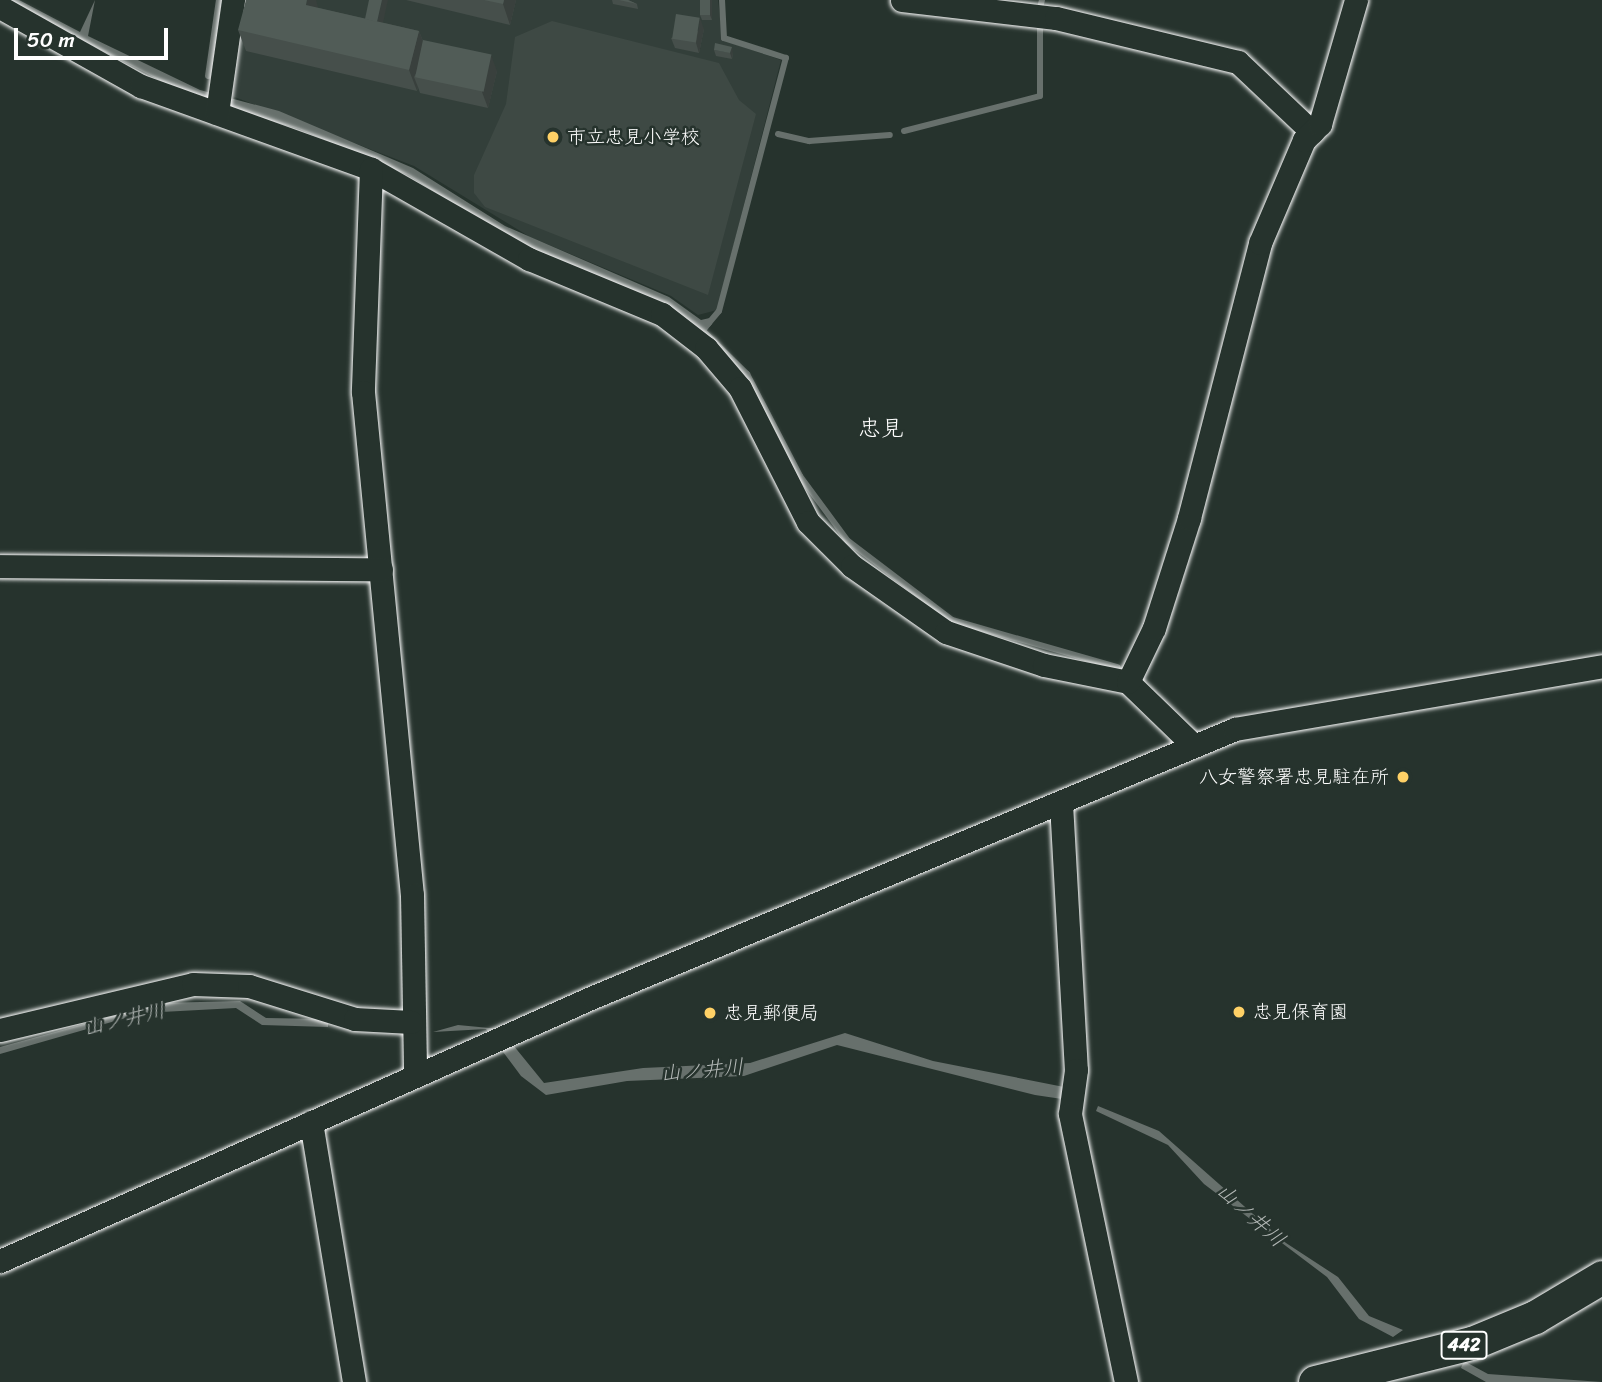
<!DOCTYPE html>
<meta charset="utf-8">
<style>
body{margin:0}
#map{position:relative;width:1602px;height:1382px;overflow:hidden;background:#26332d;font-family:Sriracha,"Klee One",sans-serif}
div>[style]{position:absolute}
.built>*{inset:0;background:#333f3a}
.green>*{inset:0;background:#3e4944}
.water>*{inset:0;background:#67706c}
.stream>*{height:6px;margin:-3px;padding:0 3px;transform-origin:3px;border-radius:3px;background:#67706c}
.roads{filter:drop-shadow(0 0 2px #fff) drop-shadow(0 0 2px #fff)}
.minor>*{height:23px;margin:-11.5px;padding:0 11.5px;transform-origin:11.5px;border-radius:11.5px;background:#26332d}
.highway>*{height:33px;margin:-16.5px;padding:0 16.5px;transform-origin:16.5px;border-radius:16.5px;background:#26332d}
.wall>*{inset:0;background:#464f4b}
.shaded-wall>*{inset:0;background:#39403d}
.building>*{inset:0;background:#515c57;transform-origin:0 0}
.dots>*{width:19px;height:19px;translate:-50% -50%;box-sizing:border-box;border:4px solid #26332d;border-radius:50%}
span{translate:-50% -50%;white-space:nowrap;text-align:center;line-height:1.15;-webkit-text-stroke:5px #26332d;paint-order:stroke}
.shield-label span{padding:2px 5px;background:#26332d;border:2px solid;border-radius:5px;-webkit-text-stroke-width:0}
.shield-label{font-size:18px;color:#fff;font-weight:700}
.poi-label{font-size:19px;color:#fff}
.left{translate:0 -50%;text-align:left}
.right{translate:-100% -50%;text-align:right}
.water-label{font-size:21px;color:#b3b8b6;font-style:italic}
.quarter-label{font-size:23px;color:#fff}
.scale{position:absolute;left:14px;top:28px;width:154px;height:32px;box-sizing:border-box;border:4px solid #fff;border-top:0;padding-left:9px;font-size:21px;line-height:24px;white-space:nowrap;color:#fff;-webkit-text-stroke:5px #26332d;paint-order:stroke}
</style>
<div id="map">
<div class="built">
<div style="clip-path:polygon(244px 0,718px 0,723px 40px,781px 60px,717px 310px,698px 315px,671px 296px,530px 237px,414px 166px,232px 96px)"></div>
</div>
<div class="green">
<div style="clip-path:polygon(552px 21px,719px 63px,739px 100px,756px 114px,708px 295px,485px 207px,474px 193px,474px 175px,506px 104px,515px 37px)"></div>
</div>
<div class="water">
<div style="clip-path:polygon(4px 0,19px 0,80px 32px,95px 0,88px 36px,200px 90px,279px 111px,413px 168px,505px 226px,669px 297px,701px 320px,714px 317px,712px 324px,703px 335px,509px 239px,408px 175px,299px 129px,196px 99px)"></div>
<div style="clip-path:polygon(240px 1001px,266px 1018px,328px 1019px,328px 1027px,262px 1025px,236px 1008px,143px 1013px,0 1054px,0 1047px,161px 1003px)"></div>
<div style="clip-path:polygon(458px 1025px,500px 1029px,544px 1083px,643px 1068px,750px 1063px,845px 1033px,933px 1061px,1064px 1087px,1062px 1099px,1035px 1095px,837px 1045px,744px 1076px,627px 1081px,546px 1095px,521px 1076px,486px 1029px,433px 1032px)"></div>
<div style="clip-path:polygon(1098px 1106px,1159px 1131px,1286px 1243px,1338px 1277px,1369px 1316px,1403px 1330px,1393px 1337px,1359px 1319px,1327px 1277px,1204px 1184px,1168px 1145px,1096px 1111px)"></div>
<div style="clip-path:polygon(1464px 1361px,1488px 1374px,1602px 1382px,1486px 1382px,1461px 1368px)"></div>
</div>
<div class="stream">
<div style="left:1041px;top:4px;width:4px;rotate:-76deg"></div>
<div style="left:208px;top:76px;width:77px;rotate:-81.8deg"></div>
<div style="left:904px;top:131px;width:140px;rotate:-14.4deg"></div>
<div style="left:1040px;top:96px;width:71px;rotate:-90deg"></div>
<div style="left:778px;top:134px;width:32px;rotate:13deg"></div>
<div style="left:809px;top:141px;width:81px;rotate:-4.2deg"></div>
<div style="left:708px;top:324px;width:17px;rotate:-50deg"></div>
<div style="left:719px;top:311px;width:262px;rotate:-75.2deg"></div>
<div style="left:786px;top:58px;width:65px;rotate:-162.1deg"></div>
<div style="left:724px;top:38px;width:38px;rotate:-93deg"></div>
<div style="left:700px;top:328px;width:66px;rotate:44.4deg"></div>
<div style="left:747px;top:374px;width:115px;rotate:62.5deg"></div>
<div style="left:800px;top:476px;width:81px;rotate:53.6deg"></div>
<div style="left:848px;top:541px;width:131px;rotate:37.2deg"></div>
<div style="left:952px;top:620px;width:172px;rotate:15.9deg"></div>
</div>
<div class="roads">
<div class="minor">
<div style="left:902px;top:0;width:155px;rotate:6.7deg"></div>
<div style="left:1056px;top:18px;width:187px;rotate:13.6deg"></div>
<div style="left:1238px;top:62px;width:102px;rotate:43.4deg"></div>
<div style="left:0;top:7px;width:162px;rotate:29.3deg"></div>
<div style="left:141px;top:86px;width:245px;rotate:19.8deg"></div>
<div style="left:371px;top:169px;width:182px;rotate:29.7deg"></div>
<div style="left:529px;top:259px;width:144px;rotate:22.5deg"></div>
<div style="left:662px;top:314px;width:56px;rotate:37.7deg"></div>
<div style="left:706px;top:348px;width:52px;rotate:49.6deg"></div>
<div style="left:740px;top:388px;width:150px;rotate:63.1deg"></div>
<div style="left:808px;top:522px;width:62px;rotate:45deg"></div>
<div style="left:852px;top:566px;width:115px;rotate:35.1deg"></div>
<div style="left:946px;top:632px;width:103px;rotate:18.6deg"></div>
<div style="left:1044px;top:665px;width:86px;rotate:11.4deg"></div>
<div style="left:1128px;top:682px;width:91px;rotate:44.1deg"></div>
<div style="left:217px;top:113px;width:114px;rotate:-81.9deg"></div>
<div style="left:371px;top:169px;width:223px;rotate:92.1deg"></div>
<div style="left:363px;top:392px;width:505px;rotate:84.44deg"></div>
<div style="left:412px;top:895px;width:179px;rotate:89deg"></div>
<div style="left:0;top:566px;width:381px;rotate:0.5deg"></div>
<div style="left:1128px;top:682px;width:60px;rotate:-64.3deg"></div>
<div style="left:1154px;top:628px;width:115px;rotate:-72.3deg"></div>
<div style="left:1189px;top:518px;width:284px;rotate:-75.5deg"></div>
<div style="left:1260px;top:243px;width:112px;rotate:-66.9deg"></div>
<div style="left:1304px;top:140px;width:23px;rotate:-45deg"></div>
<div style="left:1320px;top:124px;width:129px;rotate:-73.8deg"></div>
<div style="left:1061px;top:803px;width:267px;rotate:86.8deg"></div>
<div style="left:1076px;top:1070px;width:44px;rotate:97.8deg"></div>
<div style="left:1070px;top:1114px;width:274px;rotate:78.2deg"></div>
<div style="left:0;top:1030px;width:198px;rotate:-13.4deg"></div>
<div style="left:193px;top:984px;width:56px;rotate:2deg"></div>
<div style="left:249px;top:986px;width:111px;rotate:17.3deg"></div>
<div style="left:355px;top:1019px;width:56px;rotate:3.1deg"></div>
<div style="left:311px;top:1122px;width:264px;rotate:80.6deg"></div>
<div style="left:0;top:1261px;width:649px;rotate:-24deg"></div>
<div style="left:593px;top:997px;width:696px;rotate:-22.66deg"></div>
<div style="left:1235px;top:729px;width:372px;rotate:-9.7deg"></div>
</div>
<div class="highway">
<div style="left:1315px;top:1382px;width:162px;rotate:-14deg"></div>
<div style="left:1472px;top:1343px;width:68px;rotate:-22.4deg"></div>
<div style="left:1535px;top:1317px;width:78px;rotate:-30.8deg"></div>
</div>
</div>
<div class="wall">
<div style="clip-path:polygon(406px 0,516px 0,510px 25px)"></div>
<div style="clip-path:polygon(612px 0,628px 0,637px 4px,638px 9px,613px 4px)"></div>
<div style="clip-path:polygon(712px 0,712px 20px,702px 20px,700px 15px)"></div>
<div style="clip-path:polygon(318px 7px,318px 8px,419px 31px,423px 41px,497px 71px,488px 108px,420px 93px,418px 87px,417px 91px,246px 51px,238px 30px)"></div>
<div style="clip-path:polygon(704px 29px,699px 53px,675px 48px,671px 38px)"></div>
<div style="clip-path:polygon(714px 50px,733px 53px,732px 59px,716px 56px)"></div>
</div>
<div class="shaded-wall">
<div style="clip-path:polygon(307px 0,316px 0,318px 7px,314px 26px,306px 5px)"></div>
<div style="clip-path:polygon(382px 0,388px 0,379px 41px,375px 31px)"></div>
<div style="clip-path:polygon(504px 0,516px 0,510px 25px,503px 4px)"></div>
<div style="clip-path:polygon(710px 0,712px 0,712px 20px,710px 15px)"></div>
<div style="clip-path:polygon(700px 18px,704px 29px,699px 53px,696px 43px)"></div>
<div style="clip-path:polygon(419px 31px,427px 52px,414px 77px,418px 87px,417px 91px,409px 70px)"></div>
<div style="clip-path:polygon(732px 47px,733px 53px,732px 59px,730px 53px)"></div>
<div style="clip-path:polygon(491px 55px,497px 71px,488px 108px,482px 92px)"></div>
</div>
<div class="building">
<div style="clip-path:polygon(246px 0,307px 0,306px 5px,419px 31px,409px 70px,238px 30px)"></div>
<div style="clip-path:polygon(369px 0,382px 0,377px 22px,365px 19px)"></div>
<div style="clip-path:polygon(484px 0,504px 0,503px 4px)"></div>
<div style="clip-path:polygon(619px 0,628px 0,637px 4px)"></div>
<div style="left:700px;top:0;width:10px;height:15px"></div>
<div style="left:676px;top:14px;width:24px;height:25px;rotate:9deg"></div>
<div style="left:423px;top:40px;width:70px;height:38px;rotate:12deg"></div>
<div style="clip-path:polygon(715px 43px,732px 47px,730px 53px,714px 50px)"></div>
</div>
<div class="dots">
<div style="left:553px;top:137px;background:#ffd166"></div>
<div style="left:1403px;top:777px;background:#ffd166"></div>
<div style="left:1239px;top:1012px;background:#ffd166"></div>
<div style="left:710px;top:1013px;background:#ffd166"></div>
</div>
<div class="shield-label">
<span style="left:1464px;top:1345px">442</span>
</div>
<div class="poi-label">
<span class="left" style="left:567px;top:137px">市立忠見小学校</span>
<span class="right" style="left:1389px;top:777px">八女警察署忠見駐在所</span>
<span class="left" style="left:1253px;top:1012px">忠見保育園</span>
<span class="left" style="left:724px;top:1013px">忠見郵便局</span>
</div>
<div class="water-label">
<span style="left:124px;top:1019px;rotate:-13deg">山ノ井川</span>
<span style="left:702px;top:1070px;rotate:-5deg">山ノ井川</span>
<span style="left:1251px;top:1215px;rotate:42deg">山ノ井川</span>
</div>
<div class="quarter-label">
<span style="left:881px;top:429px">忠見</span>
</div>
<div class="scale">50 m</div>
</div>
